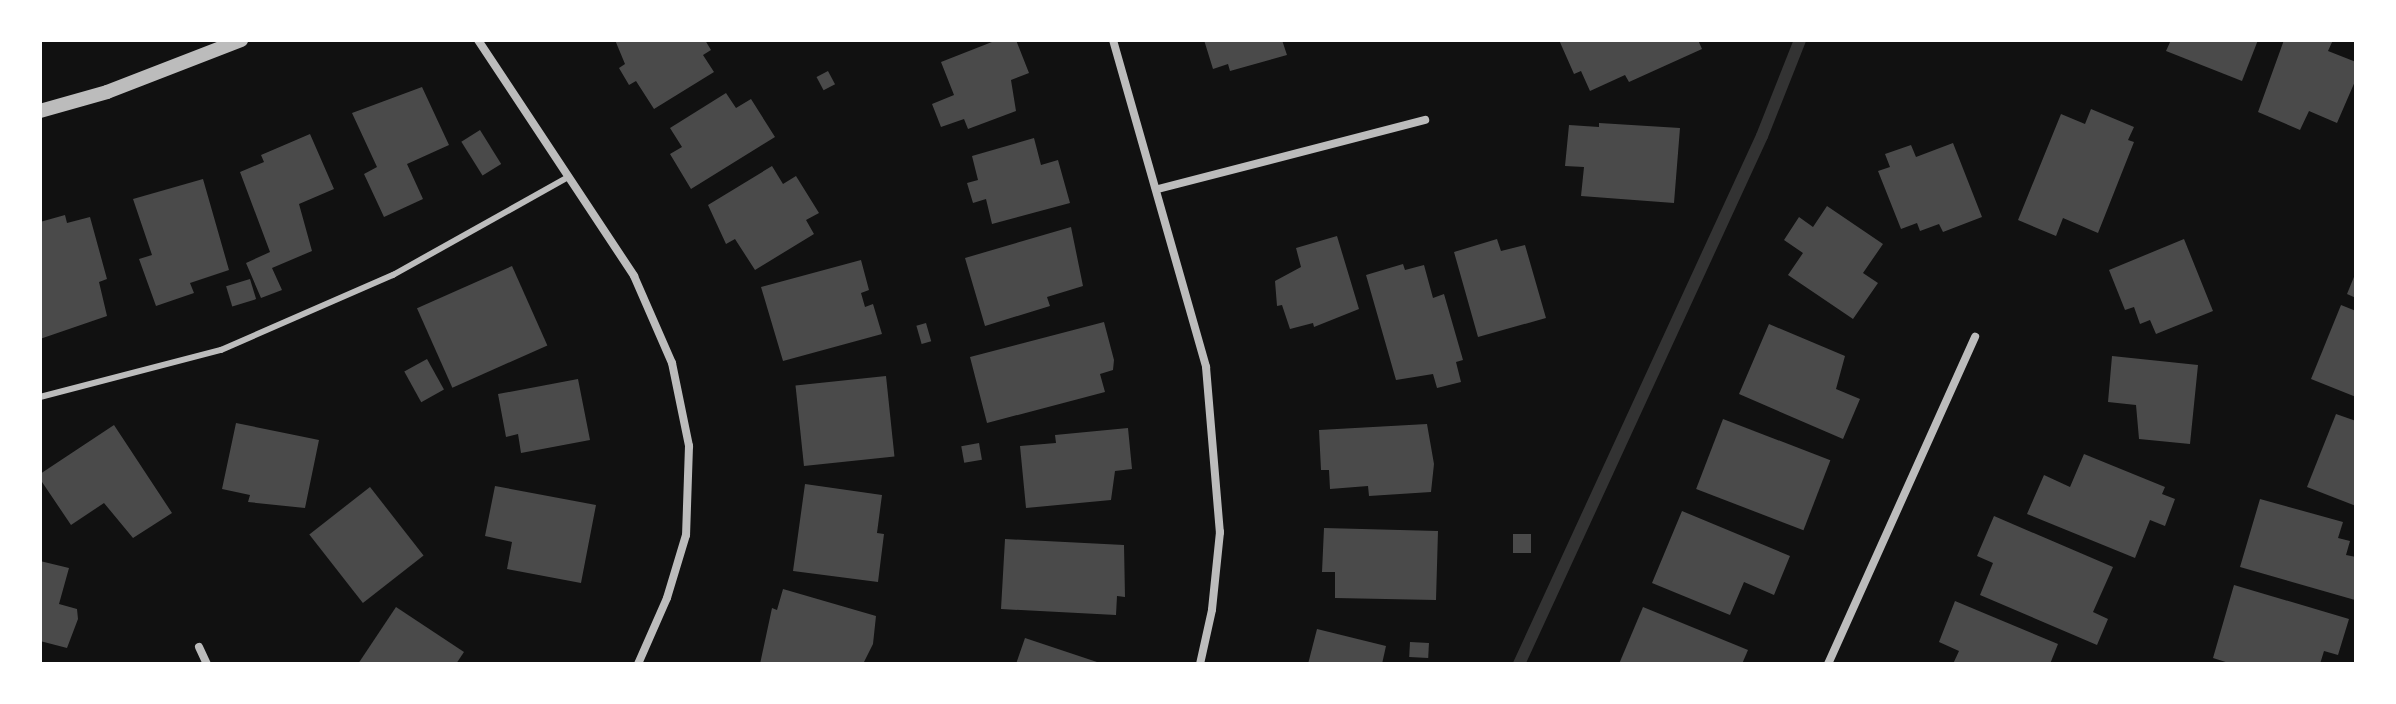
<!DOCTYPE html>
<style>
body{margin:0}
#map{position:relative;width:2396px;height:704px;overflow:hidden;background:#111;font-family:"IBM Plex Sans",sans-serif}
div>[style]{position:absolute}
.stream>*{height:12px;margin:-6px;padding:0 6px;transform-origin:6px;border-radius:6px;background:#333}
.building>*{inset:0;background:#4a4a4a;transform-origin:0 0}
.service>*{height:6px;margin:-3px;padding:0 3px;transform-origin:3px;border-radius:3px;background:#bcbcbc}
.minor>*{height:8px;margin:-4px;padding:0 4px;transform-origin:4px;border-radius:4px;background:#bcbcbc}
.tertiary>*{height:14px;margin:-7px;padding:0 7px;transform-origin:7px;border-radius:7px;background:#bcbcbc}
span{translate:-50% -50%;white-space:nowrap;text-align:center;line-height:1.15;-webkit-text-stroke:6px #fff;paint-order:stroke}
.frame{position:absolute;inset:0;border:42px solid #fff;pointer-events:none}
</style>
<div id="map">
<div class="stream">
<div style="left:1519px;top:664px;width:581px;rotate:-65.29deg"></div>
<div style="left:1762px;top:136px;width:103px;rotate:-68.4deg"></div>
</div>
<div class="building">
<div style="clip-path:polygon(615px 40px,705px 40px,711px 50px,703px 55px,714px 72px,654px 109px,636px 81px,629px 85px,619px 68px,625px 64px)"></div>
<div style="clip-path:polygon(997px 40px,1016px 40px,1029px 73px,1011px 80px,1016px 111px,968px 129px,964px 119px,941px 127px,932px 104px,954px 95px,941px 62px)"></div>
<div style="clip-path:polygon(1204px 40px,1282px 40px,1287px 55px,1230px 71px,1228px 64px,1213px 69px)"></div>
<div style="clip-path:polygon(1559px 40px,1698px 40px,1702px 49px,1629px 82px,1625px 75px,1590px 91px,1581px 71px,1574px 74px)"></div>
<div style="clip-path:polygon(2171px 40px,2258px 40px,2242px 81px,2166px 51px)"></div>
<div style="clip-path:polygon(2284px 40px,2333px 40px,2328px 51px,2356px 62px,2356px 79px,2337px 123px,2309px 111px,2300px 130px,2258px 112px)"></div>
<div style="left:828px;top:71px;width:15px;height:13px;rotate:62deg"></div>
<div style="clip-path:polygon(422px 87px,449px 145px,407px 164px,423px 199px,384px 217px,364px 174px,377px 167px,352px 113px)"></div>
<div style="clip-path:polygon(726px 93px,736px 108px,751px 99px,775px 137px,691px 189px,670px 154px,682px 147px,670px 128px)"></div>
<div style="clip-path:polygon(2091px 109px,2134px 127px,2128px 140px,2134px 142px,2098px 233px,2063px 218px,2056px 236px,2018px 220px,2061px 114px,2085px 124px)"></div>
<div style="clip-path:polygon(1599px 123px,1680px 128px,1674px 203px,1581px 196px,1584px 167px,1565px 166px,1569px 125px,1599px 127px)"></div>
<div style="left:480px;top:130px;width:40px;height:22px;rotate:58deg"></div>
<div style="clip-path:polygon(310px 134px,334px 189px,299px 204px,312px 251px,272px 268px,282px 290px,261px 298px,246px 263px,270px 252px,240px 172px,264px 162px,261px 155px)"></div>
<div style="clip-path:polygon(1034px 138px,1041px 165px,1058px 160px,1070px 203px,992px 224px,986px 199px,973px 203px,967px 183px,978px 180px,972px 156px)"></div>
<div style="clip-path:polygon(1953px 143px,1982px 217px,1943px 232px,1939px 224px,1920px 231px,1917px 223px,1901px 229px,1878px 171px,1890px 167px,1885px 154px,1911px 145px,1916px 157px)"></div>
<div style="clip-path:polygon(772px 166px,783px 184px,796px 176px,819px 213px,806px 220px,814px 234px,755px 270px,735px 239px,726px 244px,708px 205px)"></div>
<div style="clip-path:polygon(203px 179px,229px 270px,190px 283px,194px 293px,156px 306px,139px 259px,152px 255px,133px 199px)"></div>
<div style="clip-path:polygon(1827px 206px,1883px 244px,1863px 273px,1878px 283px,1853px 319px,1788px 275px,1803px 253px,1784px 240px,1799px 217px,1813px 227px)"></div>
<div style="clip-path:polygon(65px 215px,67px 223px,90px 217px,107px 279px,99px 282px,107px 316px,40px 339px,40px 222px)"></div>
<div style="clip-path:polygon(1071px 227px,1083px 286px,1047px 297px,1050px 306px,985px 326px,965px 258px)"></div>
<div style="clip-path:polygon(1337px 236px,1359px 309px,1314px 327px,1313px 323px,1290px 329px,1282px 305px,1277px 306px,1275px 281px,1301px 267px,1296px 248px)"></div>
<div style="clip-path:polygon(1497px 239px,1501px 251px,1525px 245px,1546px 318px,1478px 337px,1454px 252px)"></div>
<div style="clip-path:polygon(2184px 239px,2213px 311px,2156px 334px,2150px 320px,2140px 324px,2134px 307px,2125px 310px,2109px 270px)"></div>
<div style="clip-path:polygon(861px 260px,869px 290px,861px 293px,865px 307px,873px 304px,882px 334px,783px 361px,761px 287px)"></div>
<div style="clip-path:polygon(1403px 264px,1405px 270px,1424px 265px,1433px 298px,1444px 294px,1463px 360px,1456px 362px,1461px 382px,1437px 388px,1433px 374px,1396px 380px,1366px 275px)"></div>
<div style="left:512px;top:266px;width:87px;height:104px;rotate:66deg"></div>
<div style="clip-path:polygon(2356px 272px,2356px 298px,2347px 294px)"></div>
<div style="left:250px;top:279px;width:21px;height:25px;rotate:73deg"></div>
<div style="clip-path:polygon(2341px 305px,2356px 311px,2356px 397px,2311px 379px)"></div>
<div style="clip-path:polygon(1104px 322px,1114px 360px,1113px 370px,1100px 374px,1105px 392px,987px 423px,970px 357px)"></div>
<div style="left:926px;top:323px;width:19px;height:10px;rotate:74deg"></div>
<div style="clip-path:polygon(1769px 324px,1845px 356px,1836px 389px,1860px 399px,1843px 439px,1739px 394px)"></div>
<div style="clip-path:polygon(2112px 356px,2198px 365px,2190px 444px,2139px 439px,2136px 405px,2108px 402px)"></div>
<div style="left:427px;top:359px;width:35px;height:26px;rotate:61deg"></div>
<div style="left:886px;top:376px;width:81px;height:91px;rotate:84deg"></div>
<div style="clip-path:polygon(578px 379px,590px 440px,521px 453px,518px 434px,506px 437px,498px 394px)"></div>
<div style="clip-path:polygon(2336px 414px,2356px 421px,2356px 506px,2307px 487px)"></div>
<div style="left:1723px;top:419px;width:115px;height:75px;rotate:21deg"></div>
<div style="clip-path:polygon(236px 423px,319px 440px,305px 508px,248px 502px,250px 495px,222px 489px)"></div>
<div style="clip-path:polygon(1427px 424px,1434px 464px,1431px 492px,1369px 496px,1368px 486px,1330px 489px,1329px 470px,1321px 470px,1319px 430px)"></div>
<div style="clip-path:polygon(114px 425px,172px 513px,133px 538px,104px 503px,71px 525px,40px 479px,40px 474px)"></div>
<div style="clip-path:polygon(1128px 428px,1132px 469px,1115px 471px,1111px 500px,1026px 508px,1020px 446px,1056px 443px,1055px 435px)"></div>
<div style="left:979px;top:443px;width:17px;height:18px;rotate:80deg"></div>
<div style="clip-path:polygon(2084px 454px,2165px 487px,2162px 494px,2175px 499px,2165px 526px,2150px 520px,2135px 558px,2027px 514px,2044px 475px,2070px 487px)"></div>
<div style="clip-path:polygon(805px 484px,882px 495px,877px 533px,884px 534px,878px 582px,793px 571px)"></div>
<div style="clip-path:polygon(495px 486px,596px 505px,581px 583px,507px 569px,512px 542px,485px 536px)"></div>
<div style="left:370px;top:487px;width:87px;height:77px;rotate:52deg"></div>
<div style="clip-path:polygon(2260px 499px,2343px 522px,2338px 538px,2350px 541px,2346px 555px,2356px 557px,2355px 600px,2240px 567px)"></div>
<div style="clip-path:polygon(1682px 511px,1790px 556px,1774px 595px,1744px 582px,1730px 615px,1652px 583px)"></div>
<div style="clip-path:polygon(1994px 516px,2113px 567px,2093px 612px,2108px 619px,2097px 645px,1980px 595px,1993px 563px,1977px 556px)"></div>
<div style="clip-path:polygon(1324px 528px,1438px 531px,1436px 600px,1335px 598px,1335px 572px,1322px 572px)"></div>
<div style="left:1513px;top:534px;width:18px;height:19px"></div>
<div style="clip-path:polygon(1005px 539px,1124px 545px,1125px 597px,1117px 596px,1116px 615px,1001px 609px)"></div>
<div style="clip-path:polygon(40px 561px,69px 568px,59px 604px,77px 609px,78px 619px,67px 648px,40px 641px)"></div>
<div style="clip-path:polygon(2234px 585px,2349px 619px,2338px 655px,2324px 651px,2320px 664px,2232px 664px,2213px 658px)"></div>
<div style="clip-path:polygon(783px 589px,876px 616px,873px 644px,863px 664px,760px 664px,772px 608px,777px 610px)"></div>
<div style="clip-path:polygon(1955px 601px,2058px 644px,2050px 664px,1953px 664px,1959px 651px,1939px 642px)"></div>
<div style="clip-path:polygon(396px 607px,464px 652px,456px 664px,358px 664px)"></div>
<div style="clip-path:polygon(1643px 607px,1748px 650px,1742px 664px,1619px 664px)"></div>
<div style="clip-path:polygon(1317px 629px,1386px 646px,1382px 664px,1308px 664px)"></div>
<div style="clip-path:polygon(1025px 638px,1100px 663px,1100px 664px,1016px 664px)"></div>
<div style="left:1410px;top:642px;width:19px;height:15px;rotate:3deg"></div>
</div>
<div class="service">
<div style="left:40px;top:397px;width:187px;rotate:-14.6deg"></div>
<div style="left:221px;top:350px;width:188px;rotate:-23.6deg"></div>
<div style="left:393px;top:275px;width:201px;rotate:-29.2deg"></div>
</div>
<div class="minor">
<div style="left:478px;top:40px;width:283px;rotate:56.5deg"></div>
<div style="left:634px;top:276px;width:95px;rotate:66.4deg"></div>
<div style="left:672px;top:363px;width:85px;rotate:78.4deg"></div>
<div style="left:689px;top:446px;width:89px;rotate:91.9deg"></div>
<div style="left:686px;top:535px;width:66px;rotate:106.8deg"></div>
<div style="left:667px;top:598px;width:72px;rotate:113.7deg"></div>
<div style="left:1113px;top:40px;width:340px;rotate:74.1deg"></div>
<div style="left:1206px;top:367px;width:166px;rotate:85.2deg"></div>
<div style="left:1220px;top:532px;width:78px;rotate:95.9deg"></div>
<div style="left:1212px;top:610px;width:55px;rotate:102.5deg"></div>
<div style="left:1158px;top:189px;width:276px;rotate:-14.5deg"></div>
<div style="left:199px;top:647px;width:19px;rotate:65deg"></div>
<div style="left:1828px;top:664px;width:359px;rotate:-65.8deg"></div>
</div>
<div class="tertiary">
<div style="left:40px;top:111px;width:70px;rotate:-15.8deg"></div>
<div style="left:107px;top:92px;width:144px;rotate:-21.2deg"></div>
</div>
<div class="frame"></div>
</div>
